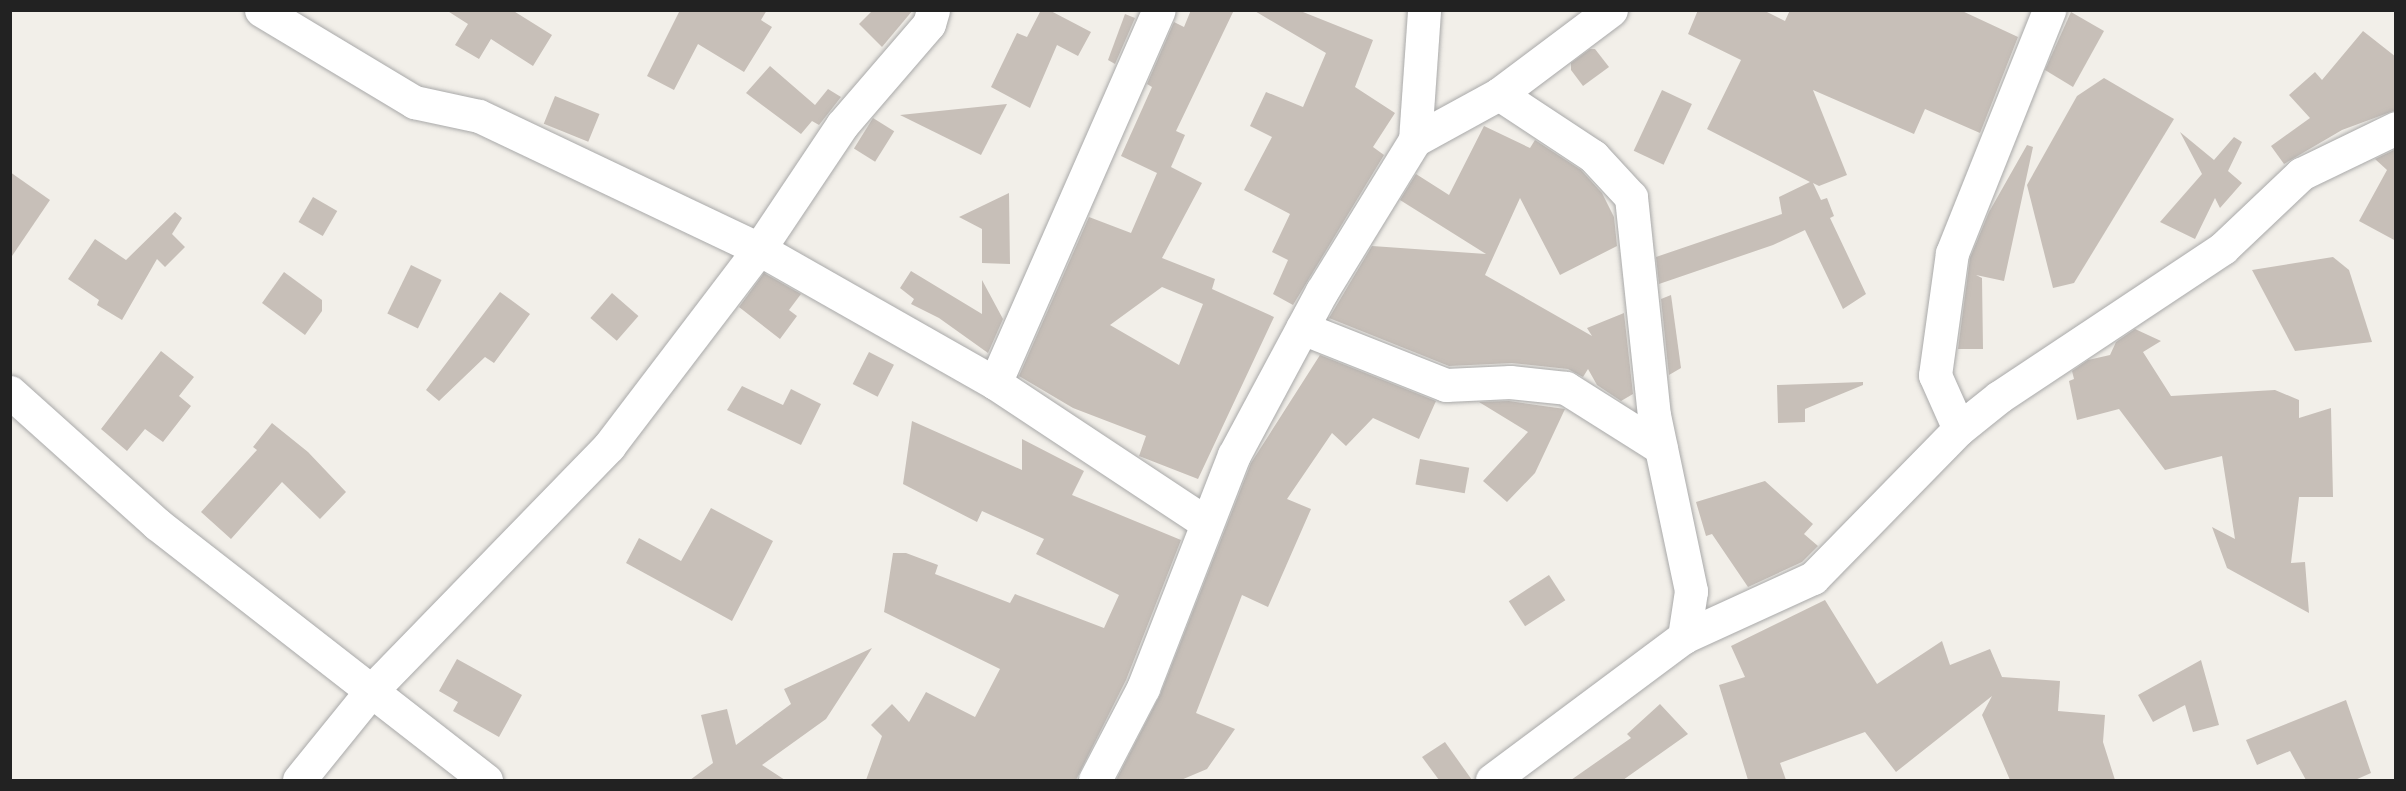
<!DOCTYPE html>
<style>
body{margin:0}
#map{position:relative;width:2406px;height:791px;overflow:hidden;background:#f2efe9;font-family:"Fira Sans Condensed",sans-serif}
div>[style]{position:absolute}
.building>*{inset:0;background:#c7bfb8;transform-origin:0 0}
.roads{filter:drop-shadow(0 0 2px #a9a9a9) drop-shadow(0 0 2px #a9a9a9)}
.minor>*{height:33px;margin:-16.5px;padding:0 16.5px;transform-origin:16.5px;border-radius:16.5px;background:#fff}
span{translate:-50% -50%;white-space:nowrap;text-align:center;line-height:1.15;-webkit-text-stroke:4.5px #fff;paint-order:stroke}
.frame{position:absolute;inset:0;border:12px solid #222;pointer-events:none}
</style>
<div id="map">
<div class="building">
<div style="clip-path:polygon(446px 10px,512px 10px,552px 35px,533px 66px,491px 39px,479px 59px,455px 45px,468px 24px)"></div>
<div style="clip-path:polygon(680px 10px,767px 10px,761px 20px,772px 27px,744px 72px,698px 44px,674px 90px,647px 76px)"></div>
<div style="clip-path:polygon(873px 10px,913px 10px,882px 47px,859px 24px)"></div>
<div style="clip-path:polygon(1041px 10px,1049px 10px,1091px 32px,1078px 56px,1057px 45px,1030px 108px,991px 87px,1017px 33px,1027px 37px)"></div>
<div style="clip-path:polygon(evenodd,1191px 10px,1234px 10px,1176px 131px,1185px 135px,1171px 167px,1202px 183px,1162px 258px,1215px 279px,1212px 289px,1274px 317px,1198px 479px,1139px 456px,1146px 436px,1073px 408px,1019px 376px,1089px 217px,1131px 233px,1157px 173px,1121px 156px,1152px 87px,1147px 84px,1174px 22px,1184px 27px,1191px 10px,1162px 287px,1203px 304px,1179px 365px,1110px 325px,1162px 287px)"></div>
<div style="clip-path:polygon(1253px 10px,1298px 10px,1373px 40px,1355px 87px,1395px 113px,1373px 147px,1384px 155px,1293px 305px,1273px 294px,1288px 260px,1272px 252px,1290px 214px,1244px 190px,1272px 137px,1250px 126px,1266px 92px,1303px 107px,1326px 53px)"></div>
<div style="clip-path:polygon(1698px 10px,1763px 10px,1785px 21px,1790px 10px,1960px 10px,2018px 37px,1980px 133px,1925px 109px,1914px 134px,1813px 90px,1847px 175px,1819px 186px,1813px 183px,1821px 200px,1827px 198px,1834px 216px,1830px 218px,1866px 294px,1843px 309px,1805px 230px,1773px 245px,1659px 284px,1656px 257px,1782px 214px,1779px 197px,1810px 182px,1707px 129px,1741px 60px,1688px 34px)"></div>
<div style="clip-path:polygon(2071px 12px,2104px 31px,2073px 87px,2045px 70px)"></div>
<div style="clip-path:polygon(1125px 14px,1135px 18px,1115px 64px,1108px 60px)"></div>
<div style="clip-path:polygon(2363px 31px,2396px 57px,2396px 110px,2342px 130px,2284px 164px,2271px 146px,2310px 118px,2289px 95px,2315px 72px,2322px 80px)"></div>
<div style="clip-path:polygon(1590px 49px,1595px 49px,1609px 67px,1583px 86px,1571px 70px,1571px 63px)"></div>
<div style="clip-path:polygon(770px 66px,815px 105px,828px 89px,841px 97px,819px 125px,812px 121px,801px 134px,746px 93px)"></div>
<div style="clip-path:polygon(2104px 78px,2174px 119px,2074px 283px,2053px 288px,2027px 185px,2077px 96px)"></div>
<div style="left:1662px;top:90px;width:33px;height:67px;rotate:25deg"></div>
<div style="left:555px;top:96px;width:48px;height:30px;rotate:22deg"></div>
<div style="clip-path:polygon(1007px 104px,981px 155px,900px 115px)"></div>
<div style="left:873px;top:118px;width:25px;height:36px;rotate:32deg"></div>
<div style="clip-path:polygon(1484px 126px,1530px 148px,1535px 140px,1581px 170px,1602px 193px,1614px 217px,1617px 246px,1560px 275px,1520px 198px,1485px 275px,1592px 336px,1587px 328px,1624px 313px,1633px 394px,1621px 401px,1597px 385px,1588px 369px,1583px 377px,1568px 369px,1512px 363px,1449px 366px,1329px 318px,1372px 246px,1486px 254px,1400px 200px,1416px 174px,1449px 195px)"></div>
<div style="clip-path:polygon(2180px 132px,2214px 160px,2234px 137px,2242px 142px,2228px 171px,2242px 183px,2220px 208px,2215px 198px,2195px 239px,2160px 222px,2202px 174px)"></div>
<div style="clip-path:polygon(2027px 145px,2033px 147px,2004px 281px,1976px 275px,1982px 278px,1983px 349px,1958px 349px,1970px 258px,1989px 212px)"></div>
<div style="clip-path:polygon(2396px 149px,2396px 241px,2359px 221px,2387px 170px,2375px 159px)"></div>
<div style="clip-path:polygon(10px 172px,50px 200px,10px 259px)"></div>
<div style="clip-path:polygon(1009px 193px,1010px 264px,982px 263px,982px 229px,959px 217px)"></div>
<div style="left:313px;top:197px;width:28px;height:29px;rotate:30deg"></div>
<div style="clip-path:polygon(175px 212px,182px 218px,172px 234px,185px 247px,165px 267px,157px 259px,122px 320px,97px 305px,99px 300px,68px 279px,95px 239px,126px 260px)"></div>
<div style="clip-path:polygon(2333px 257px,2349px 270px,2372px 342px,2295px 351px,2252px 270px)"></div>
<div style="left:411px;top:265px;width:34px;height:54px;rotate:26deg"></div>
<div style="clip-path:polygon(911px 271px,982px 314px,982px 280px,1003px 319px,988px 353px,939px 318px,911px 304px,914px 299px,900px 288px)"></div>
<div style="clip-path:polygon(284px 272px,322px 300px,322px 311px,305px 335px,262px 303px)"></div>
<div style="clip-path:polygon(764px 273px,801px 294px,789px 310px,797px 316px,780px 339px,739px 307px)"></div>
<div style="clip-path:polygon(500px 292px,530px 314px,494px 363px,485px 357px,439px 401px,426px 390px)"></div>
<div style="left:612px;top:293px;width:35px;height:33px;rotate:41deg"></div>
<div style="clip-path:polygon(1671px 295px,1681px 368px,1669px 375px,1661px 299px)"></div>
<div style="clip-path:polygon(2135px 329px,2161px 341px,2143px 352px,2171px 396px,2275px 390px,2299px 400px,2299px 418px,2331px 408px,2333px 497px,2299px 497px,2291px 563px,2305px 562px,2309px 613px,2227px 568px,2212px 527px,2235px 539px,2222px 456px,2165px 470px,2119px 409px,2077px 420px,2069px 381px,2074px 379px,2072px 371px,2088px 360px,2110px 355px,2116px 342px)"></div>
<div style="clip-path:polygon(161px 351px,194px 377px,179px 396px,191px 406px,163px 442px,145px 429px,127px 451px,101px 429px)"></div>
<div style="left:869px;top:352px;width:28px;height:36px;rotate:27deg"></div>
<div style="clip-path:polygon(1320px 355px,1436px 401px,1419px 439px,1373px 418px,1346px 446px,1332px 433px,1287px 499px,1311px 509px,1268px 607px,1242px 595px,1196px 713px,1235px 729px,1207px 769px,1181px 780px,1116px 780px,1160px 695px,1251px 463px)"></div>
<div style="clip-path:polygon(1863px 382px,1863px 385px,1805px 409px,1805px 422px,1778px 423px,1777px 385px)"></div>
<div style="clip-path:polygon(742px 386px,783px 405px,791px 389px,821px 404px,801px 445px,727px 410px)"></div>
<div style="clip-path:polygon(1509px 401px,1565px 409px,1535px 473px,1507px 502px,1483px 481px,1528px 432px,1479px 402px)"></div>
<div style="clip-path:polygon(912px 421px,1022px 470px,1022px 439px,1084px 471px,1072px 495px,1181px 540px,1126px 680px,1076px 780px,866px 780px,882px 736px,871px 725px,892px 704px,909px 722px,926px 692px,975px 717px,1000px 669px,884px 612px,893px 553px,906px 553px,938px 565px,935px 574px,1010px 603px,1015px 594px,1104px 628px,1119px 595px,1036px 554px,1044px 539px,982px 511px,977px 522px,903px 484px)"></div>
<div style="clip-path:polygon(272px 423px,308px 452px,346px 492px,320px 519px,282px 482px,231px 539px,201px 512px,257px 450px,253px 447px)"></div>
<div style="left:1420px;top:459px;width:50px;height:26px;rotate:10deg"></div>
<div style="clip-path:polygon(1765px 481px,1813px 524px,1804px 534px,1818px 546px,1802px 562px,1748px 587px,1712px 534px,1706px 536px,1696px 502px)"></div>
<div style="clip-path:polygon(711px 508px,773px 541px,732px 621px,626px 563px,639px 538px,681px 561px)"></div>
<div style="left:1549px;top:575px;width:30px;height:48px;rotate:57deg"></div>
<div style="clip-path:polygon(1825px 600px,1877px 684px,1942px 641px,1950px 665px,1990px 649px,2002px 677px,2060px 681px,2058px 711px,2105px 715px,2103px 742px,2115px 780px,2010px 780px,1982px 715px,1992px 696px,1896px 772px,1865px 732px,1780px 763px,1786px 780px,1748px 780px,1719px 685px,1745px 677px,1731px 646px)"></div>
<div style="clip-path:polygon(872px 648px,826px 719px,762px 765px,785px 780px,690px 780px,713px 763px,701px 715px,727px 709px,736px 745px,791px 704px,784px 689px)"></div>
<div style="clip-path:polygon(457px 659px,522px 695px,499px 737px,453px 711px,458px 702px,439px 691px)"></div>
<div style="clip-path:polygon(2201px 660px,2219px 725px,2193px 732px,2185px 705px,2153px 722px,2138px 695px)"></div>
<div style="clip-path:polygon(2346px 700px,2371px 773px,2355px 780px,2306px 780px,2290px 751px,2257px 765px,2246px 740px)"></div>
<div style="clip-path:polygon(1660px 704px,1688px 734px,1623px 780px,1571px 780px,1631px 738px,1627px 734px)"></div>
<div style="clip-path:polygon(1445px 742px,1472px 780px,1439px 780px,1422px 757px)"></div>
</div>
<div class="roads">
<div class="minor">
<div style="left:261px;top:10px;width:179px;rotate:31deg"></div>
<div style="left:414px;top:102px;width:66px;rotate:12.2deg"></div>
<div style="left:479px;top:116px;width:310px;rotate:25.4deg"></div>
<div style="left:759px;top:249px;width:271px;rotate:29.6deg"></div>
<div style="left:995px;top:383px;width:252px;rotate:33.5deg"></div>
<div style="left:1499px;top:94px;width:113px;rotate:33.4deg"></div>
<div style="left:1593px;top:156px;width:56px;rotate:47.2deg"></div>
<div style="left:1631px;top:197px;width:219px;rotate:84deg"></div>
<div style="left:1654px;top:415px;width:180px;rotate:78.1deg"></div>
<div style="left:1691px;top:591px;width:47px;rotate:98.7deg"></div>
<div style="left:1415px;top:140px;width:96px;rotate:-28.7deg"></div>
<div style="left:1499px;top:94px;width:140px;rotate:-36.9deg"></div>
<div style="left:1302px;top:328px;width:155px;rotate:21.6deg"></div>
<div style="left:1446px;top:385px;width:64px;rotate:-2.7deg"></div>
<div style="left:1510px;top:382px;width:56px;rotate:6.1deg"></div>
<div style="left:1566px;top:388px;width:112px;rotate:32.3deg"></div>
<div style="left:995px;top:383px;width:407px;rotate:-66.3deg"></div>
<div style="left:10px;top:392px;width:198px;rotate:41.9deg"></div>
<div style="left:157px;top:524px;width:417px;rotate:37.9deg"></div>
<div style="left:1959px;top:429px;width:59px;rotate:-114deg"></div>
<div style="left:1935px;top:375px;width:123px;rotate:-82.1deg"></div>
<div style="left:1952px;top:253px;width:262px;rotate:-68.2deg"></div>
<div style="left:299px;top:780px;width:114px;rotate:-51deg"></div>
<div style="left:371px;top:691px;width:342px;rotate:-45.8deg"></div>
<div style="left:609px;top:446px;width:248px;rotate:-52.7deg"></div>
<div style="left:759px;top:249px;width:149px;rotate:-56.2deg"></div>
<div style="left:842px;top:125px;width:133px;rotate:-49.3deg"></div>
<div style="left:929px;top:24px;width:15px;rotate:-74deg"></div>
<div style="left:1095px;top:780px;width:104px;rotate:-62.4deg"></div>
<div style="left:1143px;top:688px;width:250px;rotate:-68.7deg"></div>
<div style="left:1234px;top:455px;width:186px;rotate:-61.8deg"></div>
<div style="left:1322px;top:291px;width:177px;rotate:-58.4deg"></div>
<div style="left:1415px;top:140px;width:130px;rotate:-86deg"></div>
<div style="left:1492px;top:780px;width:239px;rotate:-36.7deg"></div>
<div style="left:1684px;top:637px;width:142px;rotate:-24.6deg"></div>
<div style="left:1813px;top:578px;width:209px;rotate:-45.6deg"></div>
<div style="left:1959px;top:429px;width:51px;rotate:-38.7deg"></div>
<div style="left:1999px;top:397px;width:269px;rotate:-33.6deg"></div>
<div style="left:2223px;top:248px;width:108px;rotate:-43.5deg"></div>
<div style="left:2301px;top:174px;width:106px;rotate:-25.8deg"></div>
</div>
</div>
<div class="frame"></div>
</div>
